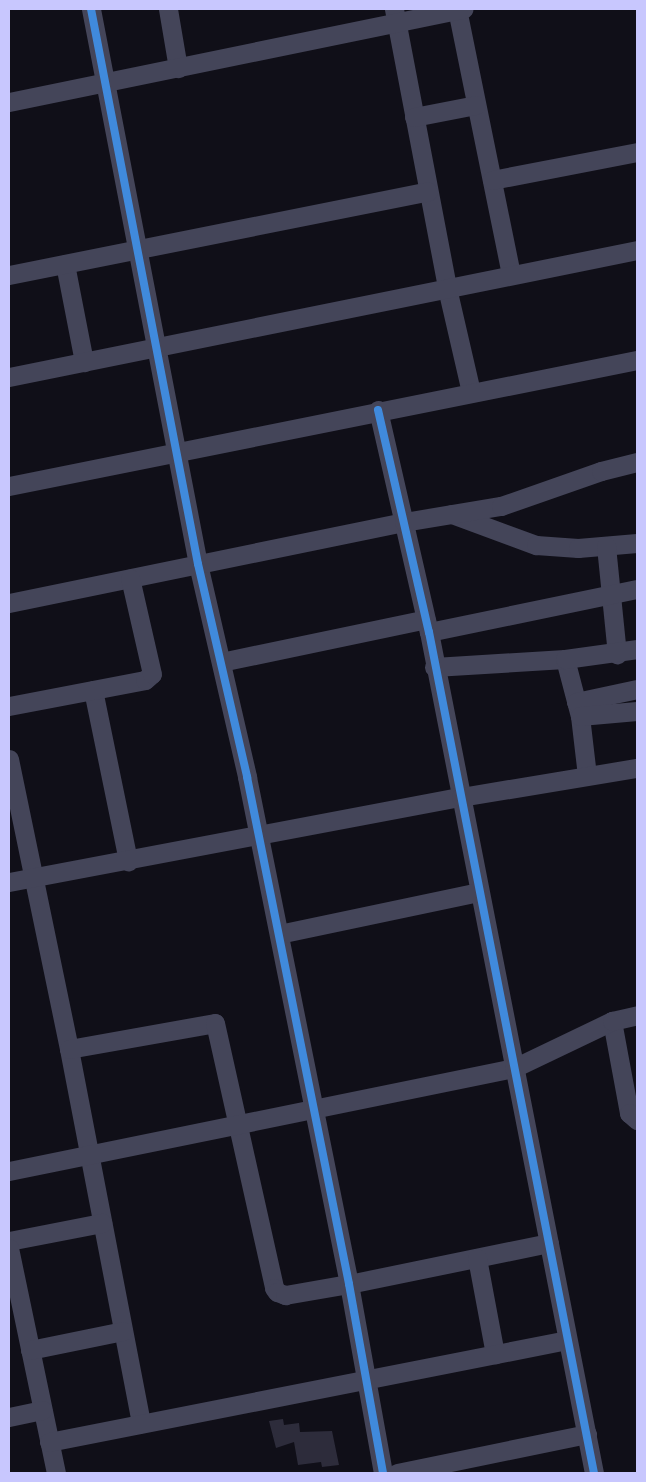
<!DOCTYPE html>
<style>
body{margin:0}
#map{position:relative;width:646px;height:1482px;overflow:hidden;background:#100f18;font-family:Mulish,sans-serif}
div>[style]{position:absolute}
.building>*{inset:0;background:#2d2c3b}
.minor>*{height:19px;margin:-9.5px;padding:0 9.5px;transform-origin:9.5px;border-radius:9.5px;background:#444559}
.cycleway>*{height:8px;margin:-4px;padding:0 4px;transform-origin:4px;border-radius:4px;background:#408adc}
span{translate:-50% -50%;white-space:nowrap;text-align:center;line-height:1.15;-webkit-text-stroke:4.5px #0d0b1c;paint-order:stroke}
.frame{position:absolute;inset:0;border:10px solid #c8c7fe;pointer-events:none}
</style>
<div id="map">
<div class="building">
<div style="clip-path:polygon(283px 1419px,284px 1425px,299px 1423px,300px 1432px,332px 1431px,339px 1465px,322px 1467px,321px 1462px,298px 1465px,294px 1442px,276px 1448px,269px 1421px)"></div>
</div>
<div class="minor">
<div style="left:91px;top:9px;width:565px;rotate:79.09deg"></div>
<div style="left:198px;top:564px;width:219px;rotate:77deg"></div>
<div style="left:247px;top:777px;width:517px;rotate:78.62deg"></div>
<div style="left:349px;top:1284px;width:192px;rotate:79.8deg"></div>
<div style="left:168px;top:9px;width:60px;rotate:80.4deg"></div>
<div style="left:394px;top:9px;width:284px;rotate:79.2deg"></div>
<div style="left:447px;top:288px;width:107px;rotate:77deg"></div>
<div style="left:457px;top:9px;width:271px;rotate:78.5deg"></div>
<div style="left:9px;top:102px;width:464px;rotate:-11.6deg"></div>
<div style="left:414px;top:117px;width:63px;rotate:-11deg"></div>
<div style="left:492px;top:180px;width:148px;rotate:-10.9deg"></div>
<div style="left:65px;top:264px;width:100px;rotate:79deg"></div>
<div style="left:9px;top:275px;width:427px;rotate:-11.3deg"></div>
<div style="left:9px;top:377px;width:641px;rotate:-11.43deg"></div>
<div style="left:378px;top:410px;width:228px;rotate:77.1deg"></div>
<div style="left:429px;top:632px;width:857px;rotate:78.9deg"></div>
<div style="left:9px;top:486px;width:641px;rotate:-11.35deg"></div>
<div style="left:452px;top:514px;width:90px;rotate:20.3deg"></div>
<div style="left:536px;top:545px;width:42px;rotate:4.1deg"></div>
<div style="left:578px;top:548px;width:59px;rotate:-4.8deg"></div>
<div style="left:606px;top:546px;width:109px;rotate:84.2deg"></div>
<div style="left:9px;top:603px;width:403px;rotate:-11.6deg"></div>
<div style="left:404px;top:522px;width:98px;rotate:-9.4deg"></div>
<div style="left:501px;top:506px;width:106px;rotate:-19.3deg"></div>
<div style="left:601px;top:471px;width:37px;rotate:-14deg"></div>
<div style="left:429px;top:632px;width:212px;rotate:-11.7deg"></div>
<div style="left:565px;top:659px;width:59px;rotate:75.3deg"></div>
<div style="left:580px;top:716px;width:60px;rotate:83.3deg"></div>
<div style="left:221px;top:662px;width:209px;rotate:-11.8deg"></div>
<div style="left:434px;top:667px;width:131px;rotate:-3.5deg"></div>
<div style="left:565px;top:659px;width:73px;rotate:-7.9deg"></div>
<div style="left:93px;top:690px;width:175px;rotate:78.4deg"></div>
<div style="left:576px;top:702px;width:62px;rotate:-12deg"></div>
<div style="left:9px;top:706px;width:138px;rotate:-10.8deg"></div>
<div style="left:145px;top:680px;width:9px;rotate:-41deg"></div>
<div style="left:152px;top:674px;width:98px;rotate:-102.9deg"></div>
<div style="left:580px;top:716px;width:57px;rotate:-5deg"></div>
<div style="left:9px;top:759px;width:296px;rotate:78.3deg"></div>
<div style="left:69px;top:1049px;width:381px;rotate:79.1deg"></div>
<div style="left:9px;top:882px;width:460px;rotate:-10.7deg"></div>
<div style="left:461px;top:797px;width:178px;rotate:-9.4deg"></div>
<div style="left:279px;top:934px;width:204px;rotate:-11.9deg"></div>
<div style="left:612px;top:1021px;width:94px;rotate:79.5deg"></div>
<div style="left:629px;top:1113px;width:11px;rotate:41deg"></div>
<div style="left:69px;top:1049px;width:148px;rotate:-10.1deg"></div>
<div style="left:215px;top:1023px;width:271px;rotate:77.4deg"></div>
<div style="left:274px;top:1288px;width:5px;rotate:53deg"></div>
<div style="left:277px;top:1292px;width:9px;rotate:21deg"></div>
<div style="left:285px;top:1295px;width:65px;rotate:-9.8deg"></div>
<div style="left:349px;top:1284px;width:204px;rotate:-11.6deg"></div>
<div style="left:9px;top:1171px;width:515px;rotate:-11.53deg"></div>
<div style="left:514px;top:1068px;width:109px;rotate:-25.6deg"></div>
<div style="left:612px;top:1021px;width:26px;rotate:-13deg"></div>
<div style="left:9px;top:1241px;width:95px;rotate:-11deg"></div>
<div style="left:9px;top:1248px;width:230px;rotate:78.2deg"></div>
<div style="left:477px;top:1258px;width:98px;rotate:79.4deg"></div>
<div style="left:30px;top:1350px;width:95px;rotate:-11.5deg"></div>
<div style="left:9px;top:1417px;width:34px;rotate:-12deg"></div>
<div style="left:49px;top:1442px;width:528px;rotate:-11.14deg"></div>
<div style="left:397px;top:1473px;width:194px;rotate:-11.6deg"></div>
</div>
<div class="cycleway">
<div style="left:91px;top:9px;width:565px;rotate:79.09deg"></div>
<div style="left:198px;top:564px;width:219px;rotate:77deg"></div>
<div style="left:247px;top:777px;width:517px;rotate:78.62deg"></div>
<div style="left:349px;top:1284px;width:192px;rotate:79.8deg"></div>
<div style="left:378px;top:410px;width:228px;rotate:77.1deg"></div>
<div style="left:429px;top:632px;width:857px;rotate:78.9deg"></div>
</div>
<div class="frame"></div>
</div>
